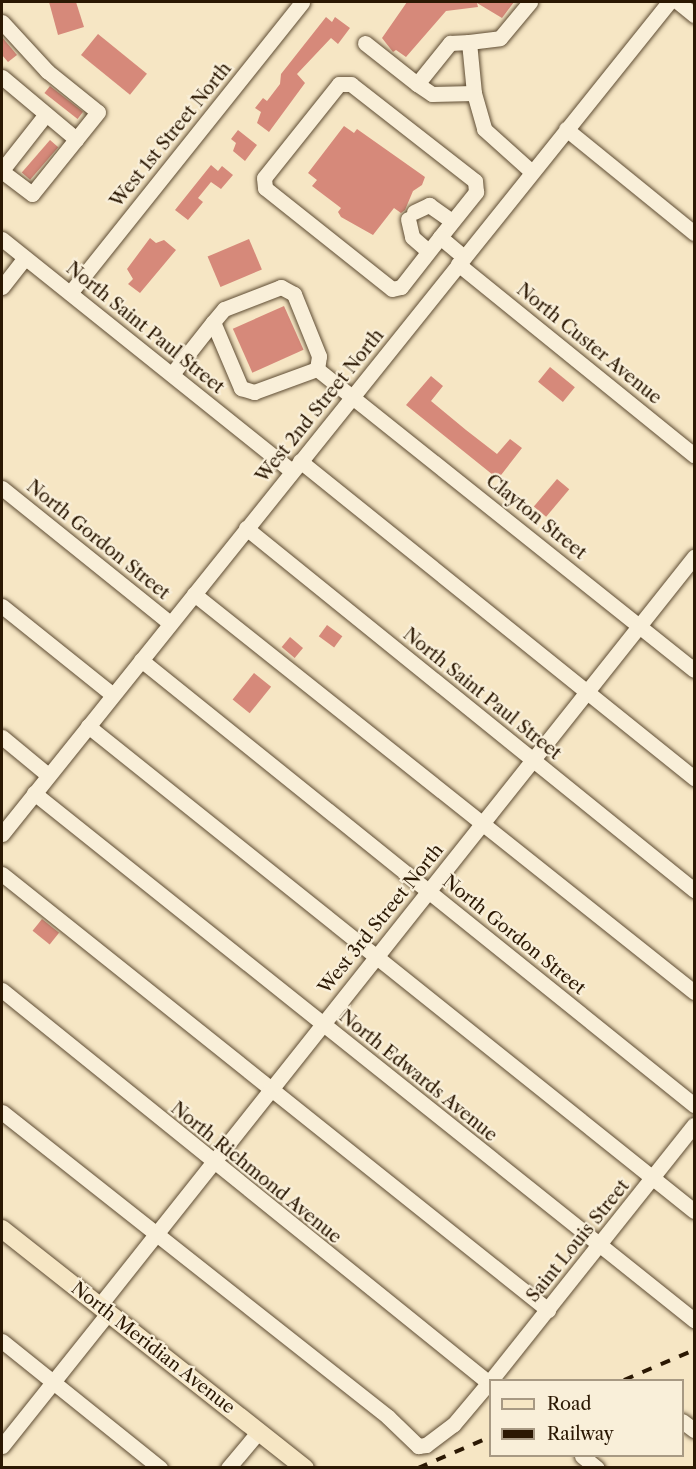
<!DOCTYPE html>
<style>
body{margin:0}
#map{position:relative;width:696px;height:1469px;overflow:hidden;background:#f6e6c4;font-family:"Libre Caslon Text",serif}
div>[style]{position:absolute}
.building>*{inset:0;background:#d6897a;transform-origin:0 0}
.roads{filter:drop-shadow(0 0 2px #5e4c33) drop-shadow(0 0 2px #5e4c33)}
.minor>*{height:15px;margin:-7.5px;padding:0 7.5px;transform-origin:7.5px;border-radius:7.5px;background:#f9efd9}
.major>*{height:18px;margin:-9px;padding:0 9px;transform-origin:9px;border-radius:9px;background:#f6e6c4}
.rail>*{height:4px;margin-top:-2px;transform-origin:0;background:repeating-linear-gradient(90deg,#2b1803 0 10px,transparent 0 20px)}
span{translate:-50% -50%;white-space:nowrap;text-align:center;line-height:1.15;-webkit-text-stroke:4.5px #f9efd9;paint-order:stroke}
.street-label{font-size:18px;color:#2b1803}
.frame{position:absolute;inset:0;border:3px solid #2b1803;pointer-events:none}
.legend{position:absolute;left:489px;top:1379px;width:195px;height:78px;box-sizing:border-box;background:#f9efd9;border:2px solid #a79983;margin:0;padding:8px 10px;list-style:none;font-size:18px;color:#2b1803}
.legend li{display:flex;align-items:center;gap:12px;height:30px}
.legend b{width:30px;border:2px solid #a79983}
</style>
<div id="map">
<div class="building">
<div style="clip-path:polygon(49px 2px,76px 2px,84px 27px,58px 35px)"></div>
<div style="clip-path:polygon(407px 2px,514px 2px,502px 18px,477px 3px,478px 7px,446px 11px,406px 57px,396px 50px,393px 52px,382px 38px)"></div>
<div style="clip-path:polygon(326px 17px,332px 22px,335px 17px,350px 28px,338px 44px,331px 38px,297px 74px,305px 83px,269px 132px,257px 123px,261px 112px,255px 108px,263px 98px,267px 101px,280px 84px,281px 74px)"></div>
<div style="left:98px;top:34px;width:63px;height:27px;rotate:39deg"></div>
<div style="clip-path:polygon(2px 37px,17px 55px,8px 62px,2px 55px)"></div>
<div style="left:50px;top:86px;width:42px;height:9px;rotate:38deg"></div>
<div style="clip-path:polygon(344px 126px,354px 133px,357px 129px,425px 177px,422px 185px,413px 191px,405px 210px,401px 213px,394px 208px,373px 235px,341px 217px,338px 212px,341px 208px,312px 186px,317px 180px,308px 173px)"></div>
<div style="clip-path:polygon(238px 130px,257px 145px,245px 161px,233px 151px,236px 143px,231px 139px)"></div>
<div style="left:50px;top:140px;width:11px;height:43px;rotate:41deg"></div>
<div style="clip-path:polygon(211px 165px,218px 171px,222px 166px,233px 175px,221px 189px,211px 182px,198px 198px,203px 202px,188px 220px,175px 210px)"></div>
<div style="clip-path:polygon(150px 238px,156px 243px,164px 240px,176px 250px,140px 293px,128px 284px,133px 279px,127px 269px)"></div>
<div style="left:249px;top:239px;width:33px;height:45px;rotate:67deg"></div>
<div style="left:284px;top:306px;width:48px;height:56px;rotate:66deg"></div>
<div style="left:550px;top:367px;width:32px;height:19px;rotate:39deg"></div>
<div style="clip-path:polygon(431px 376px,443px 386px,431px 401px,466px 430px,497px 454px,510px 439px,522px 448px,498px 479px,406px 405px)"></div>
<div style="left:557px;top:479px;width:16px;height:36px;rotate:40deg"></div>
<div style="left:327px;top:625px;width:19px;height:14px;rotate:36deg"></div>
<div style="left:290px;top:637px;width:17px;height:13px;rotate:40deg"></div>
<div style="left:254px;top:673px;width:22px;height:34px;rotate:39deg"></div>
<div style="left:42px;top:919px;width:22px;height:15px;rotate:39deg"></div>
</div>
<div class="roads">
<div class="minor">
<div style="left:678px;top:2px;width:21px;rotate:39deg"></div>
<div style="left:2px;top:22px;width:67px;rotate:47.4deg"></div>
<div style="left:47px;top:71px;width:65px;rotate:38.8deg"></div>
<div style="left:98px;top:112px;width:105px;rotate:128.8deg"></div>
<div style="left:32px;top:194px;width:38px;rotate:-143deg"></div>
<div style="left:469px;top:42px;width:31px;rotate:-7deg"></div>
<div style="left:500px;top:38px;width:47px;rotate:-50.2deg"></div>
<div style="left:365px;top:43px;width:66px;rotate:38.3deg"></div>
<div style="left:417px;top:84px;width:53px;rotate:-51.2deg"></div>
<div style="left:450px;top:43px;width:19px;rotate:-3deg"></div>
<div style="left:469px;top:42px;width:51px;rotate:84.4deg"></div>
<div style="left:474px;top:93px;width:37px;rotate:74deg"></div>
<div style="left:484px;top:129px;width:64px;rotate:41.9deg"></div>
<div style="left:2px;top:77px;width:97px;rotate:40deg"></div>
<div style="left:417px;top:84px;width:18px;rotate:34deg"></div>
<div style="left:432px;top:94px;width:42px;rotate:-1.4deg"></div>
<div style="left:566px;top:129px;width:165px;rotate:39.1deg"></div>
<div style="left:2px;top:170px;width:71px;rotate:-51.8deg"></div>
<div style="left:414px;top:212px;width:17px;rotate:-25deg"></div>
<div style="left:429px;top:205px;width:28px;rotate:35deg"></div>
<div style="left:408px;top:219px;width:18px;rotate:77deg"></div>
<div style="left:412px;top:237px;width:21px;rotate:41deg"></div>
<div style="left:440px;top:237px;width:58px;rotate:-51.3deg"></div>
<div style="left:476px;top:192px;width:11px;rotate:-95deg"></div>
<div style="left:475px;top:181px;width:157px;rotate:-142deg"></div>
<div style="left:351px;top:84px;width:12px;rotate:180deg"></div>
<div style="left:339px;top:84px;width:120px;rotate:128.6deg"></div>
<div style="left:264px;top:178px;width:10px;rotate:84deg"></div>
<div style="left:265px;top:188px;width:162px;rotate:38.5deg"></div>
<div style="left:392px;top:289px;width:9px;rotate:-13deg"></div>
<div style="left:401px;top:287px;width:63px;rotate:-52deg"></div>
<div style="left:440px;top:237px;width:31px;rotate:40deg"></div>
<div style="left:2px;top:239px;width:371px;rotate:38.7deg"></div>
<div style="left:458px;top:264px;width:304px;rotate:39deg"></div>
<div style="left:2px;top:287px;width:37px;rotate:-52deg"></div>
<div style="left:70px;top:293px;width:372px;rotate:-51.4deg"></div>
<div style="left:317px;top:369px;width:13px;rotate:-81deg"></div>
<div style="left:319px;top:356px;width:67px;rotate:-112deg"></div>
<div style="left:294px;top:294px;width:15px;rotate:-152deg"></div>
<div style="left:281px;top:287px;width:61px;rotate:158.9deg"></div>
<div style="left:224px;top:309px;width:17px;rotate:130deg"></div>
<div style="left:213px;top:322px;width:72px;rotate:67deg"></div>
<div style="left:241px;top:388px;width:14px;rotate:17deg"></div>
<div style="left:254px;top:392px;width:67px;rotate:-20.1deg"></div>
<div style="left:317px;top:369px;width:482px;rotate:38.6deg"></div>
<div style="left:172px;top:374px;width:66px;rotate:-51.7deg"></div>
<div style="left:300px;top:461px;width:506px;rotate:38.82deg"></div>
<div style="left:2px;top:488px;width:216px;rotate:38.8deg"></div>
<div style="left:246px;top:528px;width:576px;rotate:38.94deg"></div>
<div style="left:194px;top:594px;width:639px;rotate:38.52deg"></div>
<div style="left:2px;top:606px;width:142px;rotate:38.7deg"></div>
<div style="left:141px;top:660px;width:710px;rotate:38.82deg"></div>
<div style="left:88px;top:726px;width:776px;rotate:38.67deg"></div>
<div style="left:2px;top:737px;width:60px;rotate:39.6deg"></div>
<div style="left:34px;top:793px;width:845px;rotate:38.61deg"></div>
<div style="left:2px;top:834px;width:1066px;rotate:-51.28deg"></div>
<div style="left:2px;top:874px;width:699px;rotate:38.61deg"></div>
<div style="left:2px;top:990px;width:626px;rotate:38.9deg"></div>
<div style="left:2px;top:1112px;width:492px;rotate:38.3deg"></div>
<div style="left:388px;top:1417px;width:42px;rotate:44deg"></div>
<div style="left:418px;top:1446px;width:8px;rotate:-7deg"></div>
<div style="left:426px;top:1445px;width:34px;rotate:-37deg"></div>
<div style="left:453px;top:1425px;width:57px;rotate:-49.9deg"></div>
<div style="left:99px;top:1306px;width:957px;rotate:-51.54deg"></div>
<div style="left:2px;top:1341px;width:203px;rotate:38.8deg"></div>
<div style="left:491px;top:1380px;width:326px;rotate:-51.5deg"></div>
<div style="left:682px;top:1421px;width:15px;rotate:37deg"></div>
<div style="left:2px;top:1446px;width:170px;rotate:-51.4deg"></div>
<div style="left:582px;top:1456px;width:19px;rotate:39deg"></div>
<div style="left:228px;top:1468px;width:48px;rotate:-50deg"></div>
</div>
<div class="major">
<div style="left:2px;top:1229px;width:386px;rotate:38.3deg"></div>
</div>
</div>
<div class="rail">
<div style="left:624px;top:1380px;width:76px;rotate:-23.2deg"></div>
<div style="left:418px;top:1468px;width:78px;rotate:-23.3deg"></div>
</div>
<div class="street-label">
<span style="left:171px;top:135px;rotate:-51deg">West 1st Street North</span>
<span style="left:145px;top:328px;rotate:39deg">North Saint Paul Street</span>
<span style="left:589px;top:344px;rotate:39deg">North Custer Avenue</span>
<span style="left:320px;top:406px;rotate:-51deg">West 2nd Street North</span>
<span style="left:536px;top:517px;rotate:39deg">Clayton Street</span>
<span style="left:98px;top:540px;rotate:39deg">North Gordon Street</span>
<span style="left:482px;top:694px;rotate:39deg">North Saint Paul Street</span>
<span style="left:381px;top:919px;rotate:-51deg">West 3rd Street North</span>
<span style="left:514px;top:935px;rotate:39deg">North Gordon Street</span>
<span style="left:418px;top:1076px;rotate:39deg">North Edwards Avenue</span>
<span style="left:256px;top:1173px;rotate:39deg">North Richmond Avenue</span>
<span style="left:578px;top:1241px;rotate:-51deg">Saint Louis Street</span>
<span style="left:153px;top:1348px;rotate:38deg">North Meridian Avenue</span>
</div>
<div class="frame"></div>
<ul class="legend">
<li><b style="height:8px;background:#f6e6c4"></b>Road</li>
<li><b style="height:8px;background:#2b1803"></b>Railway</li>
</ul>
</div>
